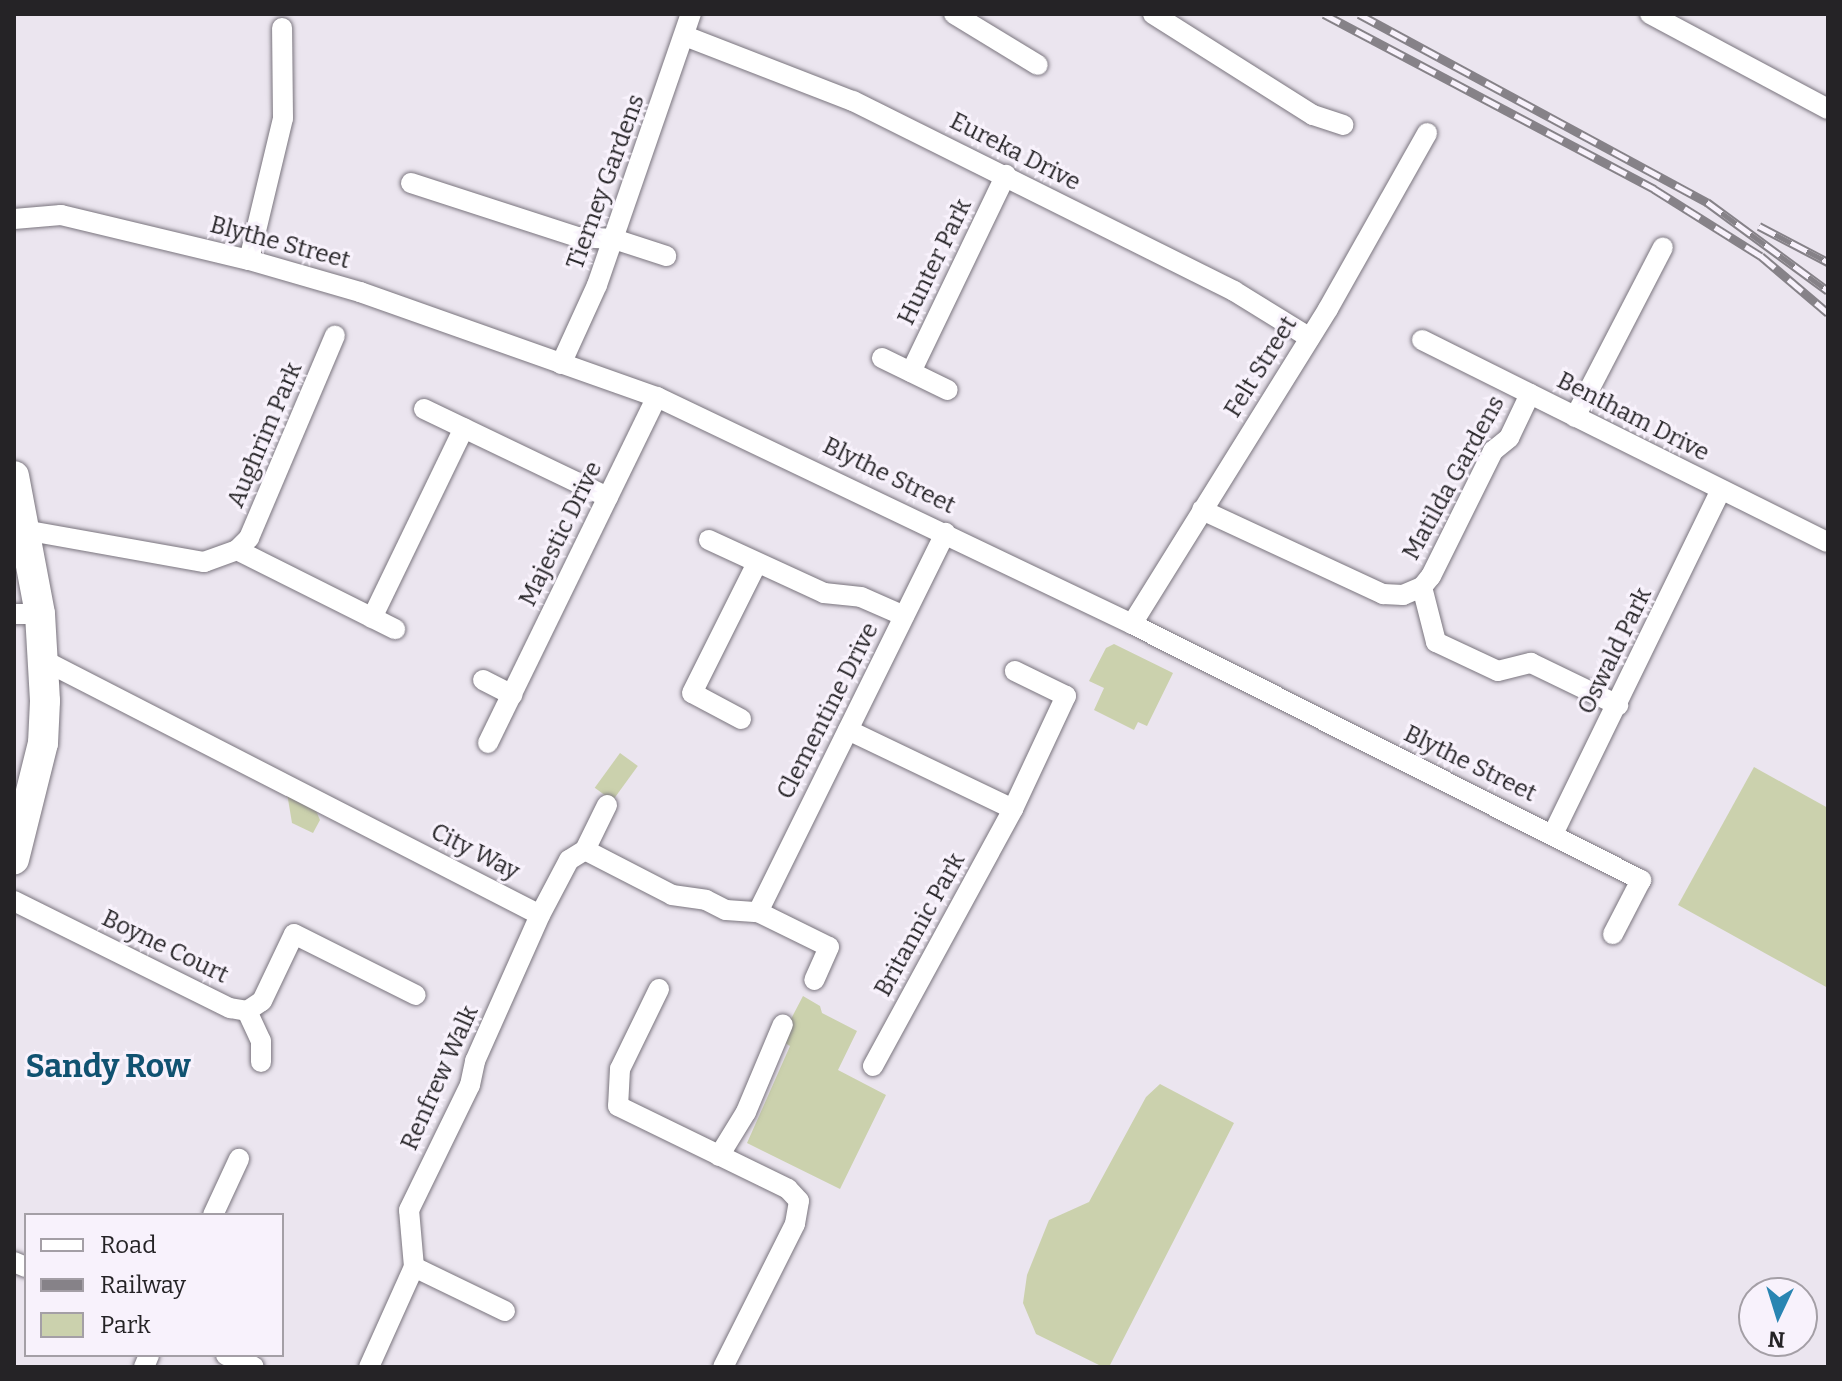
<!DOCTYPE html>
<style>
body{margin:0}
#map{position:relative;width:1842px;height:1381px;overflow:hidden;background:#ebe5ef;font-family:Bitter,serif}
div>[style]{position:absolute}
.green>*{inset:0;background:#cbd1ad;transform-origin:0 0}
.roads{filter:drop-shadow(0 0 2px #7a757e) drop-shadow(0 0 2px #7a757e)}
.street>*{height:20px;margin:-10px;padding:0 10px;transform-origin:10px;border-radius:10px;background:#fff}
.secondary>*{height:30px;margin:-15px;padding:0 15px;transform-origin:15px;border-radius:15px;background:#fff}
.rail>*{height:9px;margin-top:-4.5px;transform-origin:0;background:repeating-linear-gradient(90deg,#f8f2fc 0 18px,#868288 0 36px);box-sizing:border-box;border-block:2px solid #868288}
span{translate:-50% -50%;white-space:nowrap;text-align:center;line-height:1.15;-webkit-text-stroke:6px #f8f2fc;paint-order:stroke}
.street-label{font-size:24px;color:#252326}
.district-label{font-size:32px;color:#105271;font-weight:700}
.frame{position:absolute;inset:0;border:16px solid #252326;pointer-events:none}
.legend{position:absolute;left:24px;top:1213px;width:260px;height:144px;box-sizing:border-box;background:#f8f2fc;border:2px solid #a49fa6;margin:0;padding:10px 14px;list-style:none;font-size:24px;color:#252326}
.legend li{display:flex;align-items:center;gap:16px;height:40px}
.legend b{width:40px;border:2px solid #a49fa6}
.north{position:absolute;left:1738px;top:1277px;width:80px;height:80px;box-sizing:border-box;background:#f8f2fc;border:2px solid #a49fa6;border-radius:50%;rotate:184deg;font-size:22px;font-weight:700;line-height:32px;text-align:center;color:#252326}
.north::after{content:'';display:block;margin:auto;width:28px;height:36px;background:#2985b2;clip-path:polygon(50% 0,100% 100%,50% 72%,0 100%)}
</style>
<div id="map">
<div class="green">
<div style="clip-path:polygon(1114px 644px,1173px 673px,1147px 726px,1138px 722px,1134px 730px,1094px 710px,1104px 688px,1089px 681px,1106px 648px)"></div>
<div style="left:620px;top:753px;width:22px;height:43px;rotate:36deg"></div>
<div style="clip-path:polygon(1754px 767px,1828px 808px,1828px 988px,1678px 905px)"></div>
<div style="clip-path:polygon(287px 793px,315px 808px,320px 820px,313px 833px,292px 823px)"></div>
<div style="clip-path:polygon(803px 996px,820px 1006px,822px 1013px,857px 1031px,838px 1070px,886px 1095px,840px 1189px,747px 1143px,790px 1046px,780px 1040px)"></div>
<div style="clip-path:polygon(1160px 1084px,1234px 1123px,1109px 1367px,1103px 1367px,1036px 1334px,1023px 1303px,1027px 1275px,1049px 1220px,1089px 1202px,1146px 1097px)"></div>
</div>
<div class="roads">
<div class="street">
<div style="left:954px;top:14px;width:98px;rotate:31.3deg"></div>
<div style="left:1153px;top:14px;width:189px;rotate:32.3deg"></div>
<div style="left:1313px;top:115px;width:32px;rotate:18deg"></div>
<div style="left:1650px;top:14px;width:202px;rotate:28.1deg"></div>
<div style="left:685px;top:36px;width:180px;rotate:21.2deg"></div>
<div style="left:853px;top:101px;width:426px;rotate:26.5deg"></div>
<div style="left:1234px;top:291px;width:89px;rotate:31.7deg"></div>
<div style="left:411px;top:183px;width:175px;rotate:18deg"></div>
<div style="left:577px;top:237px;width:37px;rotate:3deg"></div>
<div style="left:614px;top:239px;width:55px;rotate:18.1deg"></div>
<div style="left:14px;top:219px;width:47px;rotate:-4.9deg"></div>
<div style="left:61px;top:215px;width:193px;rotate:13.5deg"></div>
<div style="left:249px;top:260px;width:116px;rotate:16.1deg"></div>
<div style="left:360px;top:292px;width:315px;rotate:19.5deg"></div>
<div style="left:657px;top:397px;width:526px;rotate:25.54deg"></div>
<div style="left:1132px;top:624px;width:570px;rotate:26.7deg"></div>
<div style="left:1641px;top:880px;width:61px;rotate:117.4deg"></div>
<div style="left:249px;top:260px;width:146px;rotate:-76.5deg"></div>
<div style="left:283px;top:118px;width:90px;rotate:-90.6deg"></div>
<div style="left:1422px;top:340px;width:453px;rotate:26.5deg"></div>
<div style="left:882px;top:358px;width:73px;rotate:25.9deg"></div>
<div style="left:561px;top:364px;width:87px;rotate:-65.5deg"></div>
<div style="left:597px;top:285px;width:287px;rotate:-70.9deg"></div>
<div style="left:911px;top:372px;width:219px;rotate:-64.3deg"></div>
<div style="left:424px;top:409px;width:204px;rotate:25.6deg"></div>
<div style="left:1575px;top:417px;width:191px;rotate:-62.6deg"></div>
<div style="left:1202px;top:510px;width:200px;rotate:24.9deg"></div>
<div style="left:1383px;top:594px;width:20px;rotate:3deg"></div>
<div style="left:1403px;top:595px;width:21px;rotate:-23deg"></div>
<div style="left:1422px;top:587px;width:14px;rotate:-51deg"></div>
<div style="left:1431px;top:576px;width:140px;rotate:-63.6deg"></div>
<div style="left:1493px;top:451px;width:21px;rotate:-39deg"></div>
<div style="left:1509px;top:438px;width:49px;rotate:-64.5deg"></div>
<div style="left:24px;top:530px;width:183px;rotate:10.1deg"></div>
<div style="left:204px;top:562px;width:35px;rotate:-20deg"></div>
<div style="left:237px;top:550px;width:17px;rotate:-45deg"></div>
<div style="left:249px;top:538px;width:220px;rotate:-67deg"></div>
<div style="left:709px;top:540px;width:127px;rotate:24.7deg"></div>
<div style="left:824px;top:593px;width:37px;rotate:6deg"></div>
<div style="left:861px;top:597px;width:47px;rotate:23.8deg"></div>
<div style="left:237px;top:550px;width:177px;rotate:26.6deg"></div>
<div style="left:1422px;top:587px;width:57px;rotate:75.7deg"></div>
<div style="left:1436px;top:642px;width:68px;rotate:25.1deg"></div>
<div style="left:1498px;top:671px;width:34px;rotate:-14deg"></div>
<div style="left:1531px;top:663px;width:97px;rotate:25.8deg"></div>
<div style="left:14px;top:614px;width:26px"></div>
<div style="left:372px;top:618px;width:211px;rotate:-64.2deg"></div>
<div style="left:1132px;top:624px;width:371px;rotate:-58.1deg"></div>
<div style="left:1328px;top:309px;width:202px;rotate:-60.6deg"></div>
<div style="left:45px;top:661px;width:556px;rotate:27.16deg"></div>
<div style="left:483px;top:680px;width:33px;rotate:27deg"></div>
<div style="left:741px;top:719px;width:55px;rotate:-152deg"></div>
<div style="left:692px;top:693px;width:145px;rotate:-63.4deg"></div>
<div style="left:848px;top:730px;width:183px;rotate:25.6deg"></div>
<div style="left:1013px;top:809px;width:125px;rotate:-64.9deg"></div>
<div style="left:1066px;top:696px;width:57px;rotate:-153.9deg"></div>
<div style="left:488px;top:743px;width:385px;rotate:-64deg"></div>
<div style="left:1553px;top:834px;width:383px;rotate:-64deg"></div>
<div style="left:585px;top:850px;width:98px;rotate:27.3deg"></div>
<div style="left:672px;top:895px;width:34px;rotate:8deg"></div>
<div style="left:706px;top:900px;width:22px;rotate:27deg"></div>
<div style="left:726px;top:910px;width:32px;rotate:4deg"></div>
<div style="left:758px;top:912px;width:79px;rotate:26.2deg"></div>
<div style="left:829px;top:947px;width:36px;rotate:114deg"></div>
<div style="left:585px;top:850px;width:50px;rotate:-63.9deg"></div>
<div style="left:14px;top:901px;width:241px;rotate:26.4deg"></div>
<div style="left:230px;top:1008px;width:17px;rotate:10deg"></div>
<div style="left:758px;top:912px;width:423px;rotate:-63.7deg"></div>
<div style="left:659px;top:989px;width:89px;rotate:116deg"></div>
<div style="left:620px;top:1069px;width:37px;rotate:93deg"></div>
<div style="left:618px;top:1106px;width:189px;rotate:26deg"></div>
<div style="left:788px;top:1189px;width:16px;rotate:47deg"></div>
<div style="left:799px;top:1201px;width:23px;rotate:100deg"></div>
<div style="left:795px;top:1224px;width:160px;rotate:116.7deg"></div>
<div style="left:247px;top:1011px;width:18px;rotate:-34deg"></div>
<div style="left:262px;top:1001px;width:74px;rotate:-64.5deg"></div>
<div style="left:294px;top:934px;width:136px;rotate:26.6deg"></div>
<div style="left:247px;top:1011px;width:33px;rotate:65deg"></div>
<div style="left:261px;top:1041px;width:21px;rotate:90deg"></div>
<div style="left:873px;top:1066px;width:293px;rotate:-61.4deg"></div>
<div style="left:719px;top:1156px;width:52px;rotate:-58.5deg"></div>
<div style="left:746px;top:1112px;width:95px;rotate:-67.2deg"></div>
<div style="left:213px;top:1215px;width:62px;rotate:-65.1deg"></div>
<div style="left:14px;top:1262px;width:13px;rotate:23deg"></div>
<div style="left:414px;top:1267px;width:57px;rotate:-95deg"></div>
<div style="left:409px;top:1210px;width:139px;rotate:-64deg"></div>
<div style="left:470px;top:1085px;width:25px;rotate:-78deg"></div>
<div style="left:475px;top:1061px;width:160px;rotate:-66deg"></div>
<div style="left:540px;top:915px;width:62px;rotate:-62.2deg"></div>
<div style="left:569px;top:860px;width:19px;rotate:-32deg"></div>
<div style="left:226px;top:1355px;width:30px;rotate:23deg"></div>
<div style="left:144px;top:1367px;width:13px;rotate:-67deg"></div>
<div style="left:369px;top:1367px;width:110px;rotate:-65.8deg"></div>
<div style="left:414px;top:1267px;width:101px;rotate:25.8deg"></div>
</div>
<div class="secondary">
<div style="left:14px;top:476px;width:140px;rotate:79.3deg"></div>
<div style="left:40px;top:614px;width:87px;rotate:86.7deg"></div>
<div style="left:45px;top:701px;width:42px;rotate:92.7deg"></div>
<div style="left:43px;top:743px;width:120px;rotate:104deg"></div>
</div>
</div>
<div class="rail">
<div style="left:1324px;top:14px;width:374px;rotate:27.9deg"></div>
<div style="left:1654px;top:189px;width:126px;rotate:32.1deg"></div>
<div style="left:1761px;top:256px;width:88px;rotate:40.4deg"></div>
<div style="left:1359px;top:14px;width:396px;rotate:28.4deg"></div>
<div style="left:1707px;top:202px;width:150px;rotate:36.3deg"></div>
<div style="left:1759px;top:226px;width:78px;rotate:27.6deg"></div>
</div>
<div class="street-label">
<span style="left:1015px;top:152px;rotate:27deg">Eureka Drive</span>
<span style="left:606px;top:182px;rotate:-70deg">Tierney Gardens</span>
<span style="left:280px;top:243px;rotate:15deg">Blythe Street</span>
<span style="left:935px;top:262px;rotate:-64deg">Hunter Park</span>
<span style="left:1261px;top:367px;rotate:-58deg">Felt Street</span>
<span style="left:1633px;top:417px;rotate:27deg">Bentham Drive</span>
<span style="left:265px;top:435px;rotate:-67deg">Aughrim Park</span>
<span style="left:889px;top:476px;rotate:26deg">Blythe Street</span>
<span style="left:1454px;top:478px;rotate:-61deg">Matilda Gardens</span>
<span style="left:561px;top:534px;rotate:-64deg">Majestic Drive</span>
<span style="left:1615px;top:651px;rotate:-64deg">Oswald Park</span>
<span style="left:828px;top:711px;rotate:-63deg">Clementine Drive</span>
<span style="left:1470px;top:764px;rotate:26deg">Blythe Street</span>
<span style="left:475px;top:852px;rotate:27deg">City Way</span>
<span style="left:920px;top:925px;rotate:-61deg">Britannic Park</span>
<span style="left:165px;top:947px;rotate:26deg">Boyne Court</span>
<span style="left:440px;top:1078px;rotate:-66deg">Renfrew Walk</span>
</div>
<div class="district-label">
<span style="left:108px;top:1066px">Sandy Row</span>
</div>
<div class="frame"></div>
<ul class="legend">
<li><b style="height:10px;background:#fff"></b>Road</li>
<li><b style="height:10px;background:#868288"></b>Railway</li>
<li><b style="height:22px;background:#cbd1ad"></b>Park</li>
</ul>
<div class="north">N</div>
</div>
